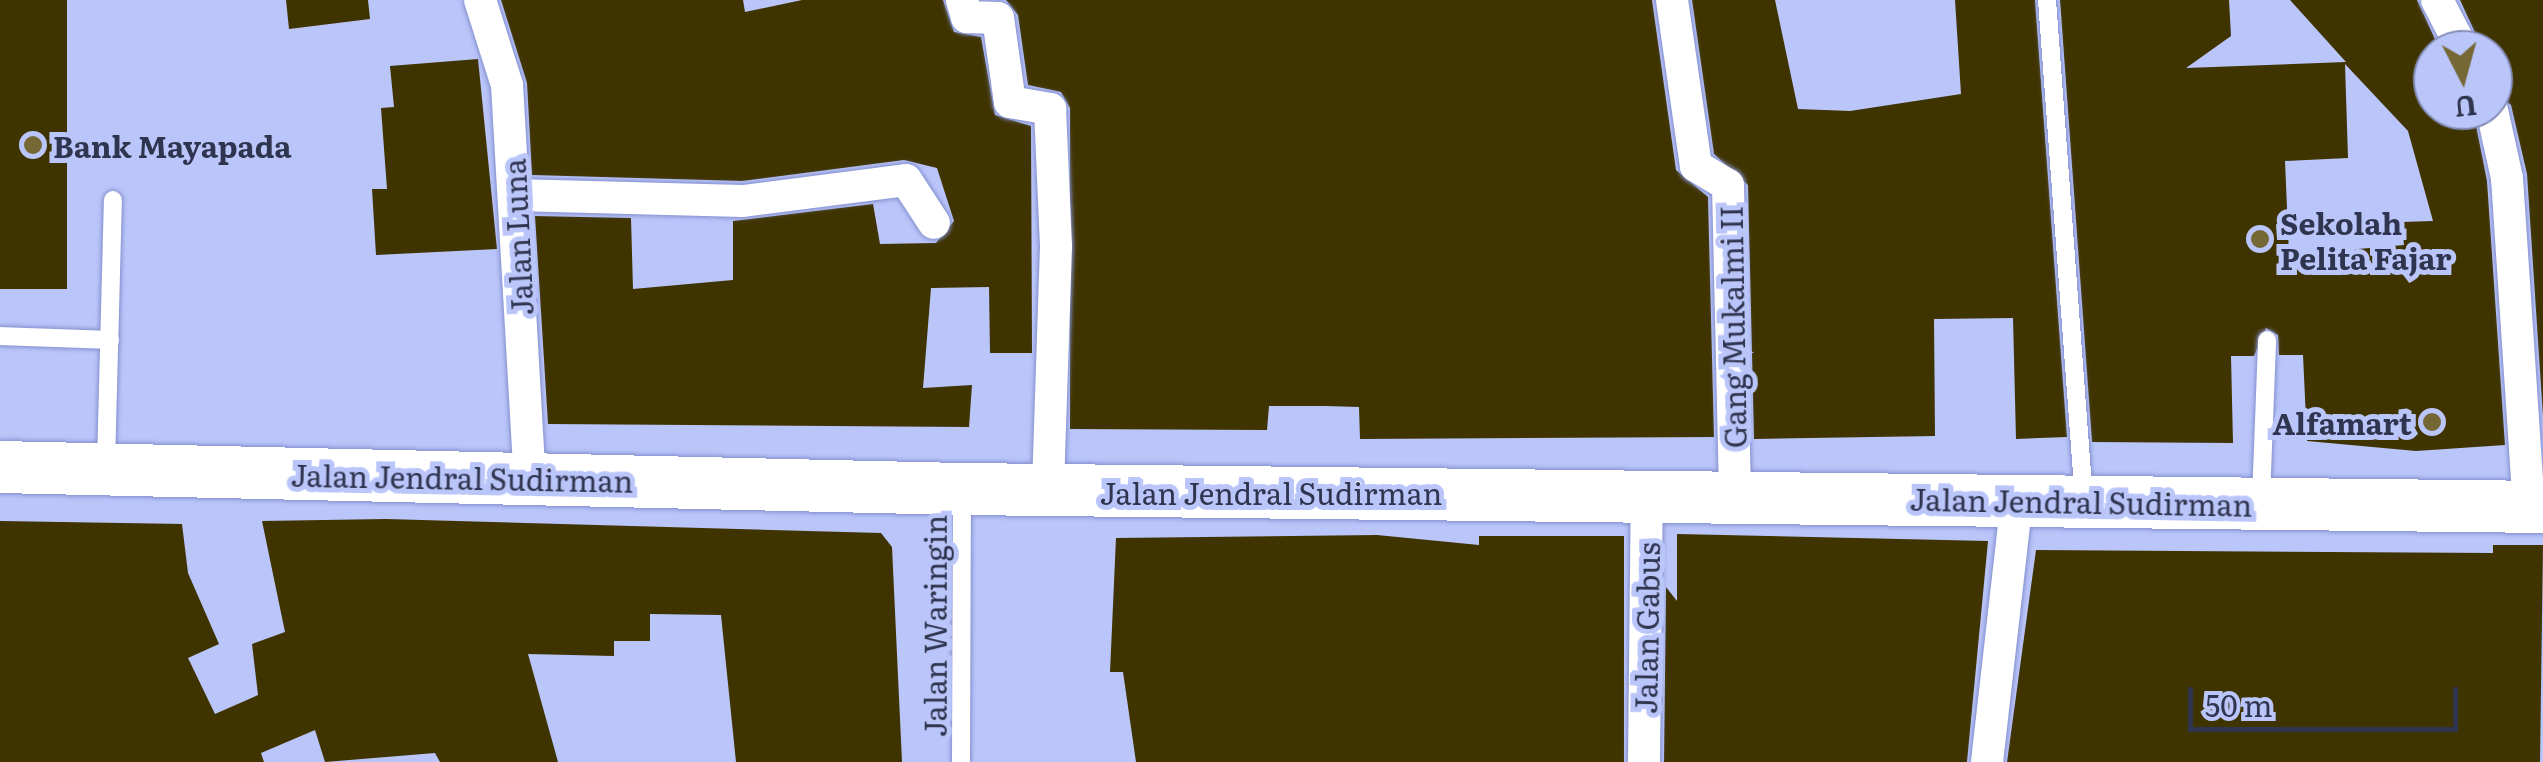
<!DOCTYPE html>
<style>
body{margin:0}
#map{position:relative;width:2543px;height:762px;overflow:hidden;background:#bac5fa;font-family:Literata,serif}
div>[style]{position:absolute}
.building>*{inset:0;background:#3f3300;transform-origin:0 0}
.roads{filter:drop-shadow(0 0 2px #8490ce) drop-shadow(0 0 2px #8490ce)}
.lane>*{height:18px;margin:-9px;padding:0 9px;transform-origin:9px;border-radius:9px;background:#fff}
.street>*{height:32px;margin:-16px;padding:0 16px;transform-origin:16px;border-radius:16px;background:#fff}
.primary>*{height:52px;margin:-26px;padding:0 26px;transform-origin:26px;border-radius:26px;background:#fff}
.dots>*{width:28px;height:28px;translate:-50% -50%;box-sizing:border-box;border:5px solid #bac5fa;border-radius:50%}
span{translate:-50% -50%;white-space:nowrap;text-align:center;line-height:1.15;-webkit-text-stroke:10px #bac5fa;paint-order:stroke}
.poi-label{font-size:30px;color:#30354f;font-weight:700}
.left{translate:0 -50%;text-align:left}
.right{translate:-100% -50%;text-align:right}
.street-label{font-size:30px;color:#30354f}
.north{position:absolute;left:2413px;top:30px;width:100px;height:100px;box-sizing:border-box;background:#bac5fa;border:2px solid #838bb6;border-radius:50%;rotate:174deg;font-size:28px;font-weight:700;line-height:40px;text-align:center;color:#30354f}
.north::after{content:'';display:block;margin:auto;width:35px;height:45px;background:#756835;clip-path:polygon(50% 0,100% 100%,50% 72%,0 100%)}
.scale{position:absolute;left:2188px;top:687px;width:270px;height:45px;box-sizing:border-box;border:5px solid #30354f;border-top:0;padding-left:12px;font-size:30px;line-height:35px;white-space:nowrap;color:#30354f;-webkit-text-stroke:8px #bac5fa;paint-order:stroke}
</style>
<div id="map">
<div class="building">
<div style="left:0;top:0;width:67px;height:289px"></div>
<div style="clip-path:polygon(286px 0,368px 0,370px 19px,289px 29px)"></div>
<div style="clip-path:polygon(501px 0,743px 0,745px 12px,802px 0,943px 0,954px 32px,981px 37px,995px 115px,1031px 126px,1032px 353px,990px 353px,989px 287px,931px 288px,923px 388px,972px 385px,969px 427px,548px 424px,535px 216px,631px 218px,633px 289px,733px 280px,733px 221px,873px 204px,880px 244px,936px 243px,954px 221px,937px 168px,904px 160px,742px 181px,532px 175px,527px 83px)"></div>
<div style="clip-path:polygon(1006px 0,1652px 0,1676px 170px,1708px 197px,1714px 437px,1360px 439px,1359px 407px,1326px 406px,1269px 406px,1267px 430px,1070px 429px,1070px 108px,1061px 92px,1028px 85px,1018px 15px)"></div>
<div style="clip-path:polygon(1692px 0,1775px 0,1798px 109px,1850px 111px,1961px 94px,1955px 0,2035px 0,2067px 437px,2016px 439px,2013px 318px,1934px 319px,1935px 436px,1754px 439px,1748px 185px,1714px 154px)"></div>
<div style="clip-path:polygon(evenodd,2060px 0,2229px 0,2231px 36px,2186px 68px,2346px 62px,2290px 0,2417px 0,2440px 50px,2433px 50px,2433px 110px,2473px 110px,2487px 181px,2505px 445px,2416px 451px,2307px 441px,2303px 355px,2279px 355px,2278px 335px,2266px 328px,2254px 356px,2231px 356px,2233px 443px,2092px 442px,2060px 0,2345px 64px,2408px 131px,2433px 221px,2402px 222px,2404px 245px,2289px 255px,2285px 161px,2348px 158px,2345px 64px)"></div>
<div style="clip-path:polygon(2460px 0,2543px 0,2543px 417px,2527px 174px,2511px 105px,2493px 91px,2493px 50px,2483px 50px)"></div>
<div style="clip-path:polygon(478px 59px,497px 249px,376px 255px,372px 189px,387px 189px,381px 108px,394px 107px,390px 66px)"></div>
<div style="clip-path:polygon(386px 519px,881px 533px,892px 547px,902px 762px,736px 762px,721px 615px,650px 614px,650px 641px,614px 641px,614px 656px,528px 654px,558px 762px,440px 762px,435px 753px,325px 762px,315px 730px,261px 753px,264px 762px,0 762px,0 521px,182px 524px,188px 573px,219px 644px,188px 658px,215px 714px,258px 695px,252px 644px,285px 632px,262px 521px)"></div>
<div style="clip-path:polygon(1677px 534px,1988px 541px,1967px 762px,1664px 762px,1666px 587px,1677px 601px)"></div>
<div style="clip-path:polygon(1377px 535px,1479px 545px,1479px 536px,1624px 536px,1624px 762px,1136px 762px,1123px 672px,1110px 672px,1116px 538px)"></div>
<div style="clip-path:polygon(2493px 545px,2543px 545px,2540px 762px,2007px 762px,2036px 550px,2493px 553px)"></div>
</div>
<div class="roads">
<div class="lane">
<div style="left:2047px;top:0;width:501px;rotate:85.77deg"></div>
<div style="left:0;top:336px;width:110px;rotate:2.1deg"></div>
<div style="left:106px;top:464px;width:264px;rotate:-88.5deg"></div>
<div style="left:2261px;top:499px;width:159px;rotate:-87.8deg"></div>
<div style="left:961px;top:762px;width:269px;rotate:-89.8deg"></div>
</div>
<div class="street">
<div style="left:480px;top:0;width:89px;rotate:72.4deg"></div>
<div style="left:507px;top:85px;width:394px;rotate:86.7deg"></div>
<div style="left:962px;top:0;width:18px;rotate:74deg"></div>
<div style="left:967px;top:17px;width:31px;rotate:2deg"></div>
<div style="left:998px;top:18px;width:85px;rotate:81.9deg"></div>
<div style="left:1010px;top:102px;width:41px;rotate:9.9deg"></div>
<div style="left:1050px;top:109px;width:137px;rotate:87.5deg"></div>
<div style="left:1056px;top:246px;width:244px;rotate:91.9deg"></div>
<div style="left:1672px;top:0;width:168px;rotate:81.8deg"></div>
<div style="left:1696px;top:166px;width:37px;rotate:31deg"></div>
<div style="left:1728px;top:185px;width:311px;rotate:88.7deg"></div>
<div style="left:2437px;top:0;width:56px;rotate:62.5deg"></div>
<div style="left:2492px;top:110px;width:70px;rotate:77.6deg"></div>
<div style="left:2507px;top:178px;width:330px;rotate:86.2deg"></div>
<div style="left:515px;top:195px;width:228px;rotate:1.5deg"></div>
<div style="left:743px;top:201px;width:164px;rotate:-7.3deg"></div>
<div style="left:906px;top:180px;width:51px;rotate:56.9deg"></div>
<div style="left:1644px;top:762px;width:268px;rotate:-89.4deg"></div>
<div style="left:1987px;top:762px;width:266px;rotate:-83.5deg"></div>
</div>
<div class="primary">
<div style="left:0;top:467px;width:962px;rotate:1.31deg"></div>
<div style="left:962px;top:489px;width:1581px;rotate:0.65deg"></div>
</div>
</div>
<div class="dots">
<div style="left:33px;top:145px;background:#756835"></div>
<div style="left:2260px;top:239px;background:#756835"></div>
<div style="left:2432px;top:422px;background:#756835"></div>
</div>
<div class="poi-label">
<span class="left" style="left:53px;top:145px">Bank Mayapada</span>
<span class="left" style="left:2280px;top:239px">Sekolah<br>Pelita Fajar</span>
<span class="right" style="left:2412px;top:422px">Alfamart</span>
</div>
<div class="street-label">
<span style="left:517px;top:237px;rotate:-93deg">Jalan Luna</span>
<span style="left:1732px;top:327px;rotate:-91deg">Gang Mukalmi II</span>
<span style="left:462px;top:477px;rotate:1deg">Jalan Jendral Sudirman</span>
<span style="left:1271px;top:492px">Jalan Jendral Sudirman</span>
<span style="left:2081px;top:501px;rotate:1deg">Jalan Jendral Sudirman</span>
<span style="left:934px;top:626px;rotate:-90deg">Jalan Waringin</span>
<span style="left:1646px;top:628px;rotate:-89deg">Jalan Gabus</span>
</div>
<div class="north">U</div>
<div class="scale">50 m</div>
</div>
